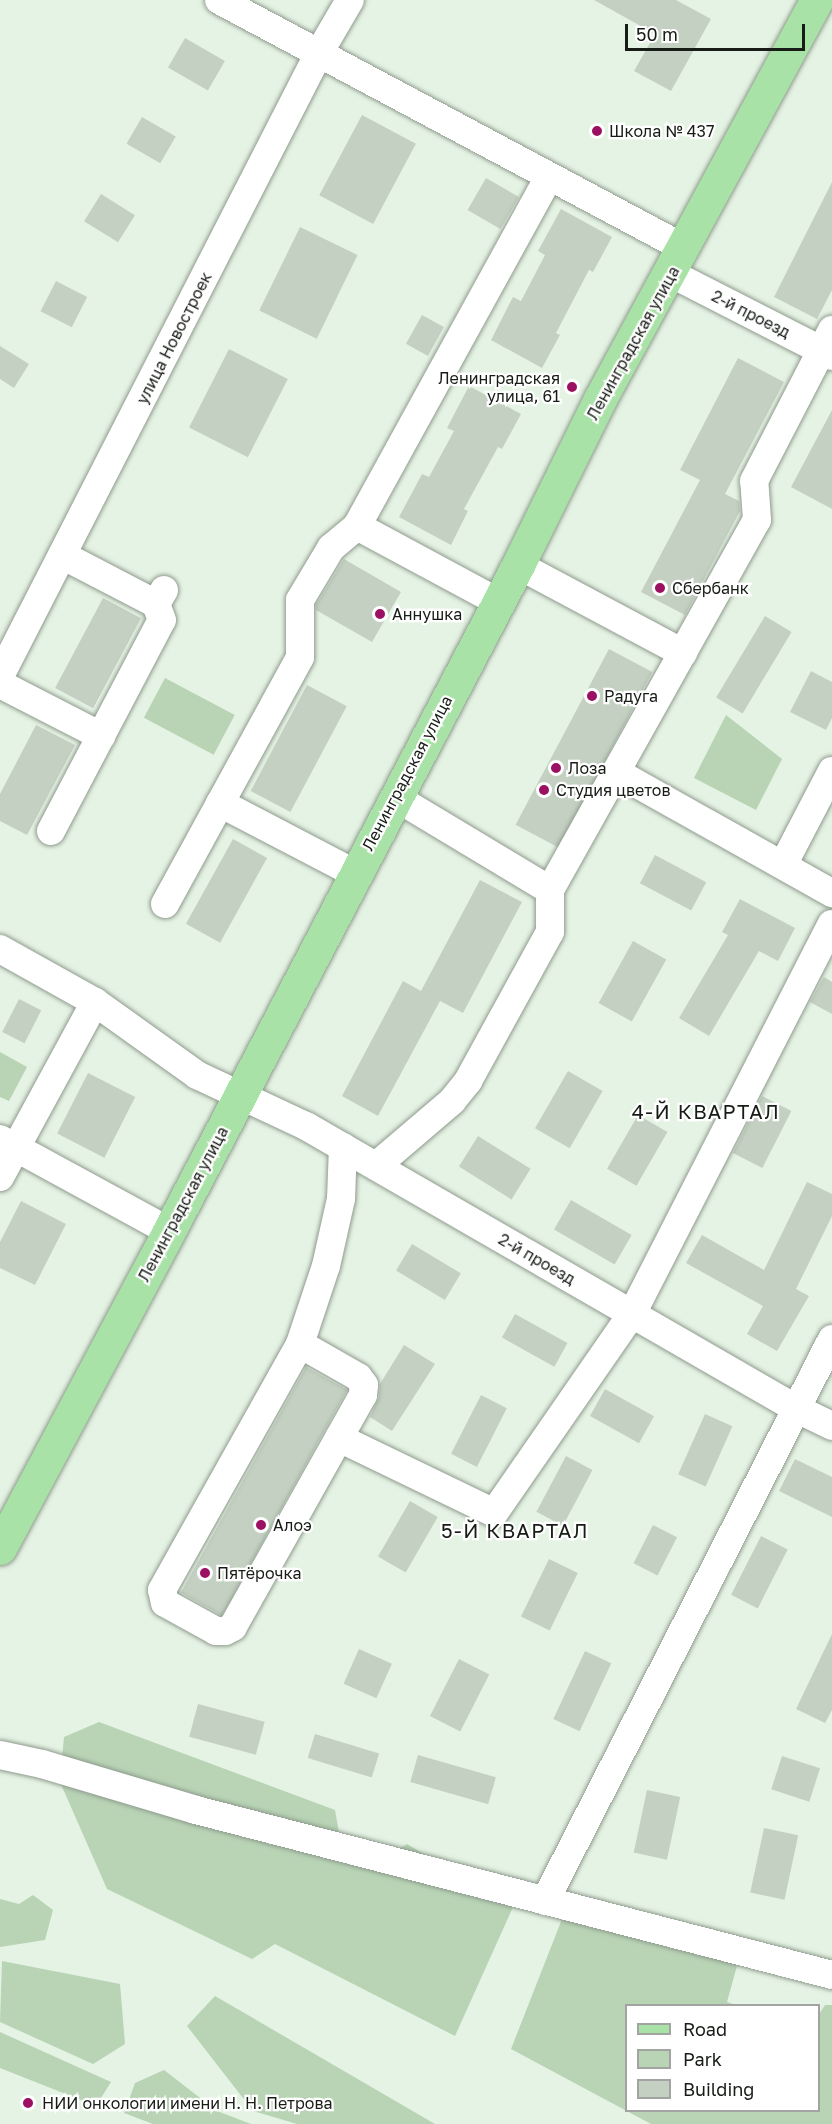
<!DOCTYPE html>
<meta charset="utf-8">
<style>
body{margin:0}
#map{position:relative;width:832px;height:2124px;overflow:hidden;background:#e5f3e4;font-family:"Golos Text",sans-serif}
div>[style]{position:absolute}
.green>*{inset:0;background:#b8d4b5;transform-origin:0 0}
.building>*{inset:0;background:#c4d1c2;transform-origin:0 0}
.roads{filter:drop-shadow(0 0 2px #8f9b8e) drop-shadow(0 0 2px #8f9b8e)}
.minor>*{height:28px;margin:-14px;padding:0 14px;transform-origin:14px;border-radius:14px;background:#fff}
.major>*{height:33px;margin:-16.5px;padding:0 16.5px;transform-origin:16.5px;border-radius:16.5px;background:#a9e2a6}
.dots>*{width:16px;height:16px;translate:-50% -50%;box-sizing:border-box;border:3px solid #fff;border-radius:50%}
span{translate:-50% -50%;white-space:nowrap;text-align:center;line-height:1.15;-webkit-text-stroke:4.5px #fff;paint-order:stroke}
.poi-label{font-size:16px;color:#171c16}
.left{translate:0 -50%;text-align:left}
.right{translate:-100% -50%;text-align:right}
.street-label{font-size:16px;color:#171c16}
.quarter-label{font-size:20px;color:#171c16;letter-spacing:1.5px}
.legend{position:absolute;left:625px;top:2004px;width:195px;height:108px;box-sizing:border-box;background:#fff;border:2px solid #a2a4a2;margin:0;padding:8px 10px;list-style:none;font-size:18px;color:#171c16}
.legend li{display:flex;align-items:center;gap:12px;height:30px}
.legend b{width:30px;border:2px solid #a2a4a2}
.scale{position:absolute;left:625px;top:24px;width:180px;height:27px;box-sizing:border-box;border:3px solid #171c16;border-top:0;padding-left:8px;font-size:18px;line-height:21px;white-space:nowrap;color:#171c16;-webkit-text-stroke:4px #fff;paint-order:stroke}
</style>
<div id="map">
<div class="green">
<div style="left:165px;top:678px;width:79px;height:45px;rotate:28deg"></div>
<div style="clip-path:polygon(726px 715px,782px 759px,756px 810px,694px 778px)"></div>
<div style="clip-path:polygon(0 1052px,27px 1067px,9px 1101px,0 1097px)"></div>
<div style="clip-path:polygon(99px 1722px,335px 1810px,340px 1838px,383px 1858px,407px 1844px,513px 1907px,455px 2036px,275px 1944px,252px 1959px,107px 1889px,60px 1782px,64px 1737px)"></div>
<div style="clip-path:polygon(33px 1895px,53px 1910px,45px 1940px,0 1947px,0 1899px,19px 1904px)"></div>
<div style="clip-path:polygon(562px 1919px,738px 1962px,727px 2002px,736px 2005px,626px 2006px,626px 2110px,818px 2110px,819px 2014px,825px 2005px,832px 2005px,832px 2124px,651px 2124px,511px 2049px)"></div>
<div style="clip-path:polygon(2px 1961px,120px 1984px,125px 2044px,93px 2064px,0 2022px)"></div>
<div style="clip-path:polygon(215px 1996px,435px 2124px,297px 2124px,253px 2111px,187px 2026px)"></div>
<div style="clip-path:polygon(0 2032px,111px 2082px,96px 2106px,0 2068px)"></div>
<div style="clip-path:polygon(164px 2070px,217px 2111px,251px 2124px,153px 2124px,124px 2113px,135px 2083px)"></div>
</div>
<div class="building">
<div style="clip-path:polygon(594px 0,676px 0,711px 19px,671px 91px,634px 71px,655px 34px)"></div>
<div style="left:185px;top:38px;width:46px;height:34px;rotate:30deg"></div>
<div style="left:362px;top:115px;width:61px;height:91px;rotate:28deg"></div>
<div style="left:142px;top:117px;width:39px;height:31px;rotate:30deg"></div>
<div style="left:486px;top:178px;width:38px;height:37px;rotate:30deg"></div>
<div style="clip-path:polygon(832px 182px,832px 290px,817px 319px,774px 297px)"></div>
<div style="left:101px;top:194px;width:40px;height:32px;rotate:32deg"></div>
<div style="clip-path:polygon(561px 209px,612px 237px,593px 272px,589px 270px,556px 333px,560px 335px,542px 368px,491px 340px,513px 297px,521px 301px,545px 255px,538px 251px)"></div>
<div style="left:300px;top:227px;width:64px;height:93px;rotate:26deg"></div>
<div style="left:56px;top:281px;width:35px;height:34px;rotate:27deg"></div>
<div style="left:422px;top:315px;width:25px;height:33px;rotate:29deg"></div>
<div style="clip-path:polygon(0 346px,29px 364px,14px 388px,0 379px)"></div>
<div style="left:229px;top:349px;width:66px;height:88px;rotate:27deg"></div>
<div style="clip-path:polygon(738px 358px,784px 382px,725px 494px,739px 501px,740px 511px,685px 615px,641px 592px,700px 480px,680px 470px)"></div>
<div style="clip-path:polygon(469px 386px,521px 414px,502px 449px,498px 447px,464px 509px,468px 511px,451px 545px,399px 517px,422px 474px,429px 477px,454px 431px,447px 428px)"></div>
<div style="clip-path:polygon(832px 410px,832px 509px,791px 487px)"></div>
<div style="clip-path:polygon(344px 559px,401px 592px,372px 642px,316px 610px,316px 605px)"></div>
<div style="left:103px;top:598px;width:43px;height:102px;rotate:28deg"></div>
<div style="left:765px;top:616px;width:31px;height:95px;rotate:31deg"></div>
<div style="left:609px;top:649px;width:49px;height:199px;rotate:28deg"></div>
<div style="clip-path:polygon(811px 671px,832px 682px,832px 718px,826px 730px,790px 712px)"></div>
<div style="left:307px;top:685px;width:45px;height:120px;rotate:28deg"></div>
<div style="clip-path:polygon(36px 725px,75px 745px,27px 835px,0 821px,0 794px)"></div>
<div style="left:233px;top:839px;width:39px;height:97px;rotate:29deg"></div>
<div style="left:655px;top:855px;width:58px;height:32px;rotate:28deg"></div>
<div style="clip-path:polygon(480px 880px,522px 902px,463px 1013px,440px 1001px,378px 1116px,342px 1096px,403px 981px,421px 991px)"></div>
<div style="clip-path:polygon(740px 899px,795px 928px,778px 961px,759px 951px,709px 1036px,679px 1018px,728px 935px,722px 932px)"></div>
<div style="left:633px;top:941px;width:38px;height:71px;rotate:29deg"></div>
<div style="clip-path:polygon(824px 977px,832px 982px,832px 1014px,810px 1002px)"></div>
<div style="left:19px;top:999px;width:25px;height:37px;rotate:27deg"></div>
<div style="left:568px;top:1071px;width:40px;height:66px;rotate:30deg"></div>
<div style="left:88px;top:1073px;width:53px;height:68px;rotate:27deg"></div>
<div style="left:762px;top:1096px;width:33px;height:64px;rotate:27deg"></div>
<div style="left:638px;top:1115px;width:34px;height:62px;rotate:30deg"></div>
<div style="left:478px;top:1136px;width:62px;height:36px;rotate:32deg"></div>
<div style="clip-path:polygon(807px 1182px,832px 1194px,832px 1216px,796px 1289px,809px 1296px,777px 1351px,747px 1334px,763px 1306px,686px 1263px,702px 1235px,764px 1270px)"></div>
<div style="left:571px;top:1200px;width:70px;height:34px;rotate:30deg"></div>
<div style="clip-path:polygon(21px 1201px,66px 1224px,35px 1285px,0 1268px,0 1242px)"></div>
<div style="left:412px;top:1244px;width:57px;height:31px;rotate:31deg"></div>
<div style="left:515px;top:1314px;width:60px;height:27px;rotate:29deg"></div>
<div style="clip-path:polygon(404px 1345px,435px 1364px,392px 1431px,370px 1417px,379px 1397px,380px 1384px)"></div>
<div style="left:306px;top:1367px;width:47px;height:258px;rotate:29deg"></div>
<div style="left:605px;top:1389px;width:56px;height:31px;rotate:29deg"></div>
<div style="left:481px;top:1395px;width:29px;height:66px;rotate:27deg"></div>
<div style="left:705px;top:1414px;width:30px;height:66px;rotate:24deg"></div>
<div style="left:566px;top:1456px;width:30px;height:63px;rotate:28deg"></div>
<div style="clip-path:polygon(795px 1459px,832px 1477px,832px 1517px,779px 1491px)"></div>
<div style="left:410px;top:1501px;width:32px;height:64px;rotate:30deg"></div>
<div style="left:653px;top:1525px;width:27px;height:43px;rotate:27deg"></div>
<div style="left:761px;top:1536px;width:30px;height:66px;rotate:27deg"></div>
<div style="left:549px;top:1559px;width:32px;height:64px;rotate:26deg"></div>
<div style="clip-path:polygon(832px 1634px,832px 1710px,825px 1723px,796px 1709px)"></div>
<div style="left:359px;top:1649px;width:36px;height:38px;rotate:24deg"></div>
<div style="left:585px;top:1651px;width:29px;height:75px;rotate:25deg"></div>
<div style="left:459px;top:1659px;width:34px;height:64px;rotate:27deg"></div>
<div style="left:198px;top:1704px;width:69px;height:34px;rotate:15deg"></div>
<div style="left:315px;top:1734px;width:67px;height:25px;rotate:17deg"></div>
<div style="left:418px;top:1755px;width:81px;height:28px;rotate:16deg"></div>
<div style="left:782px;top:1756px;width:40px;height:35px;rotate:18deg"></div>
<div style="left:647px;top:1790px;width:34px;height:64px;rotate:12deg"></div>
<div style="left:764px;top:1828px;width:35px;height:66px;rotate:12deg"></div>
</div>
<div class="roads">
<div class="minor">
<div style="left:219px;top:0;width:527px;rotate:28.07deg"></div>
<div style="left:670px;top:273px;width:182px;rotate:27.1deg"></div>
<div style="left:357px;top:526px;width:160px;rotate:28.3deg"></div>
<div style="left:62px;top:555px;width:106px;rotate:27.5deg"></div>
<div style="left:518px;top:565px;width:187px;rotate:28.1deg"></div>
<div style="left:0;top:676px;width:700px;rotate:-62.89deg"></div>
<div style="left:319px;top:53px;width:61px;rotate:-59.7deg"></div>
<div style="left:0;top:684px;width:114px;rotate:27.2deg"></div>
<div style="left:616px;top:772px;width:248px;rotate:29.3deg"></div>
<div style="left:395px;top:797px;width:181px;rotate:31deg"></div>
<div style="left:220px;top:803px;width:151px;rotate:27.6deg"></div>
<div style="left:51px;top:831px;width:238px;rotate:-62.3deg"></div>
<div style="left:162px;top:620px;width:17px;rotate:-111deg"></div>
<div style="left:156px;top:604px;width:16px;rotate:-60deg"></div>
<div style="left:783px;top:865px;width:106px;rotate:-62.5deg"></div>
<div style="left:165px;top:904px;width:281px;rotate:-61.3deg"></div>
<div style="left:300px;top:657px;width:57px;rotate:-90deg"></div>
<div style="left:300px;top:600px;width:61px;rotate:-59.2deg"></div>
<div style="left:331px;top:548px;width:34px;rotate:-40deg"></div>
<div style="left:357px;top:526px;width:398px;rotate:-61.2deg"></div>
<div style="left:0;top:949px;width:109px;rotate:29.2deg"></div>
<div style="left:95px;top:1002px;width:125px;rotate:35.6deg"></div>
<div style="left:197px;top:1075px;width:120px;rotate:25.1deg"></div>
<div style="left:306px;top:1126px;width:564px;rotate:29.97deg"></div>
<div style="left:795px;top:1408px;width:41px;rotate:25.9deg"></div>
<div style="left:0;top:1139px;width:192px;rotate:28.6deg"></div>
<div style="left:376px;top:1166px;width:100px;rotate:-40.5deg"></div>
<div style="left:452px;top:1101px;width:26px;rotate:-51deg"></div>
<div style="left:468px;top:1081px;width:170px;rotate:-61.2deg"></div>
<div style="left:550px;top:932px;width:42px;rotate:-90deg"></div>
<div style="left:550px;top:890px;width:424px;rotate:-60.8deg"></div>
<div style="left:757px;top:520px;width:39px;rotate:-94deg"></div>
<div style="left:754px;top:481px;width:170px;rotate:-62.7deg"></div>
<div style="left:0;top:1177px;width:199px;rotate:-61.5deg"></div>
<div style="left:300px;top:1344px;width:67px;rotate:29.6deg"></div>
<div style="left:358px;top:1377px;width:10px;rotate:53deg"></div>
<div style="left:364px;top:1385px;width:10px;rotate:96deg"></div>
<div style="left:363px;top:1395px;width:266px;rotate:119.3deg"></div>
<div style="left:233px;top:1627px;width:9px;rotate:153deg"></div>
<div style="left:225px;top:1631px;width:9px;rotate:180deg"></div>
<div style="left:216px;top:1631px;width:58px;rotate:-151.2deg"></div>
<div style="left:165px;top:1603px;width:13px;rotate:-103deg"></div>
<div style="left:162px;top:1590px;width:282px;rotate:-60.7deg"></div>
<div style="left:300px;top:1344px;width:82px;rotate:-71.6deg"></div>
<div style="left:326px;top:1266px;width:69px;rotate:-77.4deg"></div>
<div style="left:341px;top:1199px;width:52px;rotate:-87.8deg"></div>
<div style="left:339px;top:1438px;width:172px;rotate:25.8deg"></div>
<div style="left:494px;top:1513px;width:242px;rotate:-55.3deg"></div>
<div style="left:632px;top:1314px;width:438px;rotate:-62.9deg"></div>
<div style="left:0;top:1755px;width:43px;rotate:12.1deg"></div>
<div style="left:42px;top:1764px;width:161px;rotate:16.6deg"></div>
<div style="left:196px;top:1810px;width:657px;rotate:14.54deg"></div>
<div style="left:545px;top:1901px;width:631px;rotate:-62.95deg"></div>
</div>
<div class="major">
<div style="left:0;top:1548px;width:359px;rotate:-61.9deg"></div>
<div style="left:169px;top:1231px;width:752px;rotate:-62.34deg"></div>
<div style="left:518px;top:565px;width:185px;rotate:-63.7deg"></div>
<div style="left:600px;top:399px;width:454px;rotate:-61.5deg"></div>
</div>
</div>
<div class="dots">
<div style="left:597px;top:131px;background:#9b1061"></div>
<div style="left:572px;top:387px;background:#9b1061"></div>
<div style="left:660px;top:588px;background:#9b1061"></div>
<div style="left:380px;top:614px;background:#9b1061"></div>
<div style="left:592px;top:696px;background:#9b1061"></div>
<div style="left:556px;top:768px;background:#9b1061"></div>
<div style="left:544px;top:790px;background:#9b1061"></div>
<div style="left:261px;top:1525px;background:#9b1061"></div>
<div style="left:205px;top:1573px;background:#9b1061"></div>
<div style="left:28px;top:2103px;background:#9b1061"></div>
</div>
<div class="poi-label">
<span class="left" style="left:609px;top:131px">Школа № 437</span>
<span class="right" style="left:560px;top:387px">Ленинградская<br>улица, 61</span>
<span class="left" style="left:672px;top:588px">Сбербанк</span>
<span class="left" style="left:392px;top:614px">Аннушка</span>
<span class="left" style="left:604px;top:696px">Радуга</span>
<span class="left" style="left:568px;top:768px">Лоза</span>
<span class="left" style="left:556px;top:790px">Студия цветов</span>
<span class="left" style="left:273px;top:1525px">Алоэ</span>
<span class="left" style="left:217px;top:1573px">Пятёрочка</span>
<span class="left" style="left:42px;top:2103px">НИИ онкологии имени Н. Н. Петрова</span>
</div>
<div class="street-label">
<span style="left:751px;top:314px;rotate:27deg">2-й проезд</span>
<span style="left:174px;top:338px;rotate:-63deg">улица Новостроек</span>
<span style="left:633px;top:343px;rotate:-61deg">Ленинградская улица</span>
<span style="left:407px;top:773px;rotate:-62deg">Ленинградская улица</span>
<span style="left:183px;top:1204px;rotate:-62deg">Ленинградская улица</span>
<span style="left:537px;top:1259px;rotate:30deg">2-й проезд</span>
</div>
<div class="quarter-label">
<span style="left:706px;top:1111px">4-Й КВАРТАЛ</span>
<span style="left:515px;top:1530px">5-Й КВАРТАЛ</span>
</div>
<ul class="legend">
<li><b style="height:8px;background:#a9e2a6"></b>Road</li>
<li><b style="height:16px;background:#b8d4b5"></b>Park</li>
<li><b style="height:16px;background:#c4d1c2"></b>Building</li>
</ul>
<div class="scale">50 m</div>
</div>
